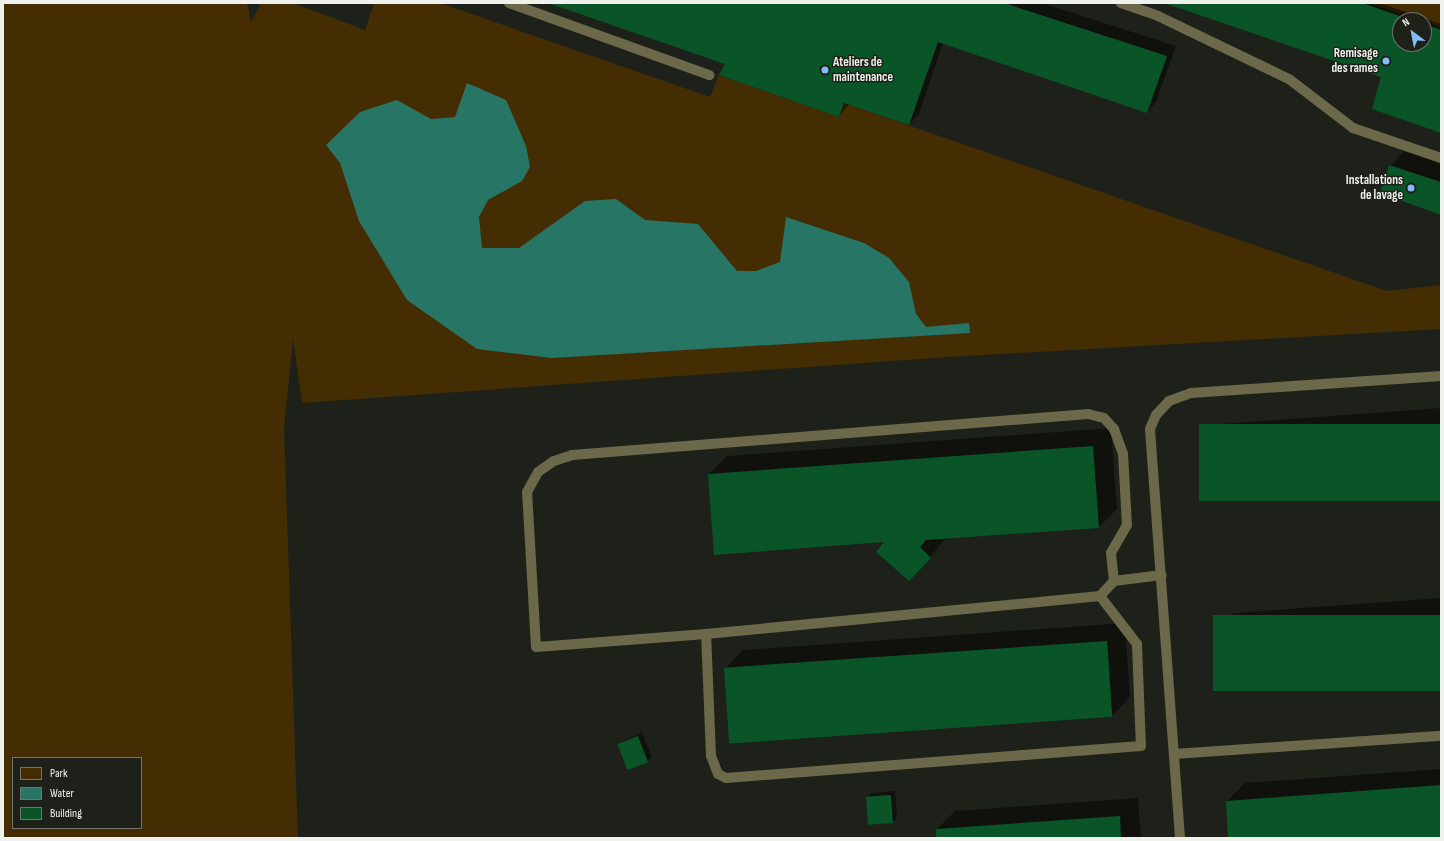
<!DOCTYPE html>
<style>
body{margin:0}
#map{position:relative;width:1444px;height:841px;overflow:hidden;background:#1e211a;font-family:"Sofia Sans Condensed",sans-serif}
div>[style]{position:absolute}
.green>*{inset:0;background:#442d03}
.water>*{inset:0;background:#277564}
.shadow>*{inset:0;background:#0007}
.building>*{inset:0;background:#0a5528;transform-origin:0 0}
.service>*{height:10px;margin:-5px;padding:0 5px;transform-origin:5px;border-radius:5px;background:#6c684a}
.dots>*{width:11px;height:11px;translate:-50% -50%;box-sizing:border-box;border:2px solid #1e211a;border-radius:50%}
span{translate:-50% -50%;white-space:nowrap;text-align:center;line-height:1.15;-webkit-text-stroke:3px #1e211a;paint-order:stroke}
.poi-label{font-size:13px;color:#eff1ec;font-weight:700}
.right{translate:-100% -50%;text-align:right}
.left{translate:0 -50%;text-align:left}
.frame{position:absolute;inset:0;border:4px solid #eff1ec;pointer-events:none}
.legend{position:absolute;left:12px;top:757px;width:130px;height:72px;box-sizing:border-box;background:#1e211a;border:1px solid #72746e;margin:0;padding:5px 7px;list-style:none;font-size:12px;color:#eff1ec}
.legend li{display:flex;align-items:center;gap:8px;height:20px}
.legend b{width:20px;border:1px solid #72746e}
.north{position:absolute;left:1392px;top:12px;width:40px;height:40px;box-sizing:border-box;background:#1e211a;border:1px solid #72746e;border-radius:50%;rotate:328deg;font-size:11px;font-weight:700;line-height:16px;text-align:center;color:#eff1ec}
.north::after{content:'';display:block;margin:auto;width:14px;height:18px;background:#81bdfa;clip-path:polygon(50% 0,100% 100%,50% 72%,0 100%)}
</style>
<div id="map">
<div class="green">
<div style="clip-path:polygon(evenodd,3px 3px,247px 3px,251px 22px,261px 3px,293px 3px,365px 30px,374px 3px,440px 3px,710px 97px,719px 75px,839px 117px,844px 103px,1387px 291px,1441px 285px,1441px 329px,948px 357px,302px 403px,293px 339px,284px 428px,298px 838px,3px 838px,3px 3px,13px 758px,141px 758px,141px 828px,13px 828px,13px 758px)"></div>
<div style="clip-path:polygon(1367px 3px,1441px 3px,1441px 28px,1424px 20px)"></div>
</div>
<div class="water">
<div style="clip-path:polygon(467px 83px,506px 100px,526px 146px,530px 167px,522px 181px,488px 200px,479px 217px,482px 248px,519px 248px,585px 201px,616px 199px,645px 220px,698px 224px,737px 271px,756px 271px,780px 262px,786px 217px,864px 243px,889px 258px,909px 282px,916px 314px,926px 327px,969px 323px,970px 333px,552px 358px,477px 349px,407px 300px,359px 221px,340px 163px,326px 145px,360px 112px,397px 100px,431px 119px,455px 117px)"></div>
</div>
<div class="shadow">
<div style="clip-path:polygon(551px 3px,1042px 3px,1176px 46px,1156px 102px,1147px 112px,943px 43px,919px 114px,909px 124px,849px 104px,839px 116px,726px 63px)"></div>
<div style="clip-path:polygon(evenodd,1166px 3px,1379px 3px,1441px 24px,1441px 132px,1382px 77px,1166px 3px,1400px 20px,1424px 20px,1424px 44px,1400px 44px,1400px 20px)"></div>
<div style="clip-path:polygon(1404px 151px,1441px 164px,1441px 214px,1390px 166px)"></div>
<div style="clip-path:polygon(1441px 408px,1441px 500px,1201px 442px,1220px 424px)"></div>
<div style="clip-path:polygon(1111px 428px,1117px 509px,1099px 527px,946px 537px,927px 561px,887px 541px,709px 474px,727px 456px)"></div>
<div style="clip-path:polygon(1441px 598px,1441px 690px,1215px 632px,1233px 613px)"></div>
<div style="clip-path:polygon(1125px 623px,1130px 697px,1112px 716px,725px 669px,743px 650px)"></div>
<div style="clip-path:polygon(642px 732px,652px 757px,647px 761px,618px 744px)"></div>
<div style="clip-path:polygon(1441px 769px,1441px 838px,1229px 838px,1227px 801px,1245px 783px)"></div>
<div style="clip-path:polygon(895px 791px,897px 817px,893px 822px,867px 797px,872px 793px)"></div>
<div style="clip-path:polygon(1138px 798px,1141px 838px,937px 838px,937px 829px,955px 811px)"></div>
</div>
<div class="building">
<div style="clip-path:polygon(548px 3px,1004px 3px,1167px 56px,1147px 113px,938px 42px,909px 125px,844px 103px,839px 117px,719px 75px,725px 64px)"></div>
<div style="clip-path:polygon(1164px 3px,1362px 3px,1411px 20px,1400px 20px,1400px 44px,1424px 44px,1424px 24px,1441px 30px,1441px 133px,1372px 109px,1381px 77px)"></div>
<div style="clip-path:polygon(1389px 165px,1441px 182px,1441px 215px,1380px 193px)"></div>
<div style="left:1441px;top:424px;width:77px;height:242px;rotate:90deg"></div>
<div style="clip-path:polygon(1093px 446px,1099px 528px,926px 540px,920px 547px,931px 558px,909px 581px,876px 552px,884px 542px,714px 555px,708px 474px)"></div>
<div style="left:1441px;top:615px;width:76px;height:228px;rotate:90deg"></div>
<div style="left:1107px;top:641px;width:76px;height:384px;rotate:86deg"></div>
<div style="left:638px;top:736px;width:28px;height:22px;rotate:69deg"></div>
<div style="clip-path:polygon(1441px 785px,1441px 838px,1228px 838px,1226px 801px)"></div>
<div style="left:891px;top:795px;width:28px;height:25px;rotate:86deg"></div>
<div style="clip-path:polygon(1120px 816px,1121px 838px,936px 838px,936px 829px)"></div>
</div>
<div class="service">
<div style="left:509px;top:3px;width:213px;rotate:19.8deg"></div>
<div style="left:1121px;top:3px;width:39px;rotate:19deg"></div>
<div style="left:1158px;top:16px;width:145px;rotate:25.7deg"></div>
<div style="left:1289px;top:79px;width:81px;rotate:37.4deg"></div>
<div style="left:1353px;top:128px;width:93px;rotate:18.8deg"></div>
<div style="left:1114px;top:581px;width:48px;rotate:-7.1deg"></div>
<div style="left:706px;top:634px;width:170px;rotate:175.6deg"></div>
<div style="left:536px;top:647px;width:155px;rotate:-93.3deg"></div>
<div style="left:527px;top:492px;width:23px;rotate:-61deg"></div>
<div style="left:538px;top:472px;width:19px;rotate:-35deg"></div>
<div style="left:554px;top:461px;width:19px;rotate:-18deg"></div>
<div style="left:572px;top:455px;width:518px;rotate:-4.54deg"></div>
<div style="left:1088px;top:414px;width:16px;rotate:14deg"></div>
<div style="left:1104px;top:418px;width:15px;rotate:48deg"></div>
<div style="left:1114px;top:429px;width:27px;rotate:70deg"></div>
<div style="left:1123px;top:454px;width:71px;rotate:86.8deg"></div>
<div style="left:1127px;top:525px;width:32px;rotate:120deg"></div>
<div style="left:1111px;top:553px;width:28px;rotate:84deg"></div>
<div style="left:1114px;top:581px;width:21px;rotate:133deg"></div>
<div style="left:1100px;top:596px;width:61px;rotate:52.4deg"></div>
<div style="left:1137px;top:644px;width:102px;rotate:87.8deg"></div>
<div style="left:1141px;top:746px;width:416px;rotate:175.6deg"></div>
<div style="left:726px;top:778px;width:9px;rotate:-153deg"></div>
<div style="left:718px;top:774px;width:19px;rotate:-111deg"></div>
<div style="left:711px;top:756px;width:122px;rotate:-92.3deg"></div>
<div style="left:706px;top:634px;width:396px;rotate:-5.5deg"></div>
<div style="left:1174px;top:754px;width:268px;rotate:-3.9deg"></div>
<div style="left:1180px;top:838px;width:410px;rotate:-94.2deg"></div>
<div style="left:1150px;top:429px;width:15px;rotate:-67deg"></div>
<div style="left:1156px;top:415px;width:19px;rotate:-47deg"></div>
<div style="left:1169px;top:401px;width:23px;rotate:-20deg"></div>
<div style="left:1191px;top:393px;width:251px;rotate:-3.9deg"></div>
</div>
<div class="dots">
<div style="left:1386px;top:61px;background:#81bdfa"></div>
<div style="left:825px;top:70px;background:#81bdfa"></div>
<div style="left:1411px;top:188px;background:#81bdfa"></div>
</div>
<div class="poi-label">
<span class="right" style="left:1378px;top:61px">Remisage<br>des rames</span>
<span class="left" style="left:833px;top:70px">Ateliers de<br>maintenance</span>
<span class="right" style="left:1403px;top:188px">Installations<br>de lavage</span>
</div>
<div class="frame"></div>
<ul class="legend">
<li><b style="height:11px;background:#442d03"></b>Park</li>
<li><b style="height:11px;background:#277564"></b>Water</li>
<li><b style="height:11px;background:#0a5528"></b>Building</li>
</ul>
<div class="north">N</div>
</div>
